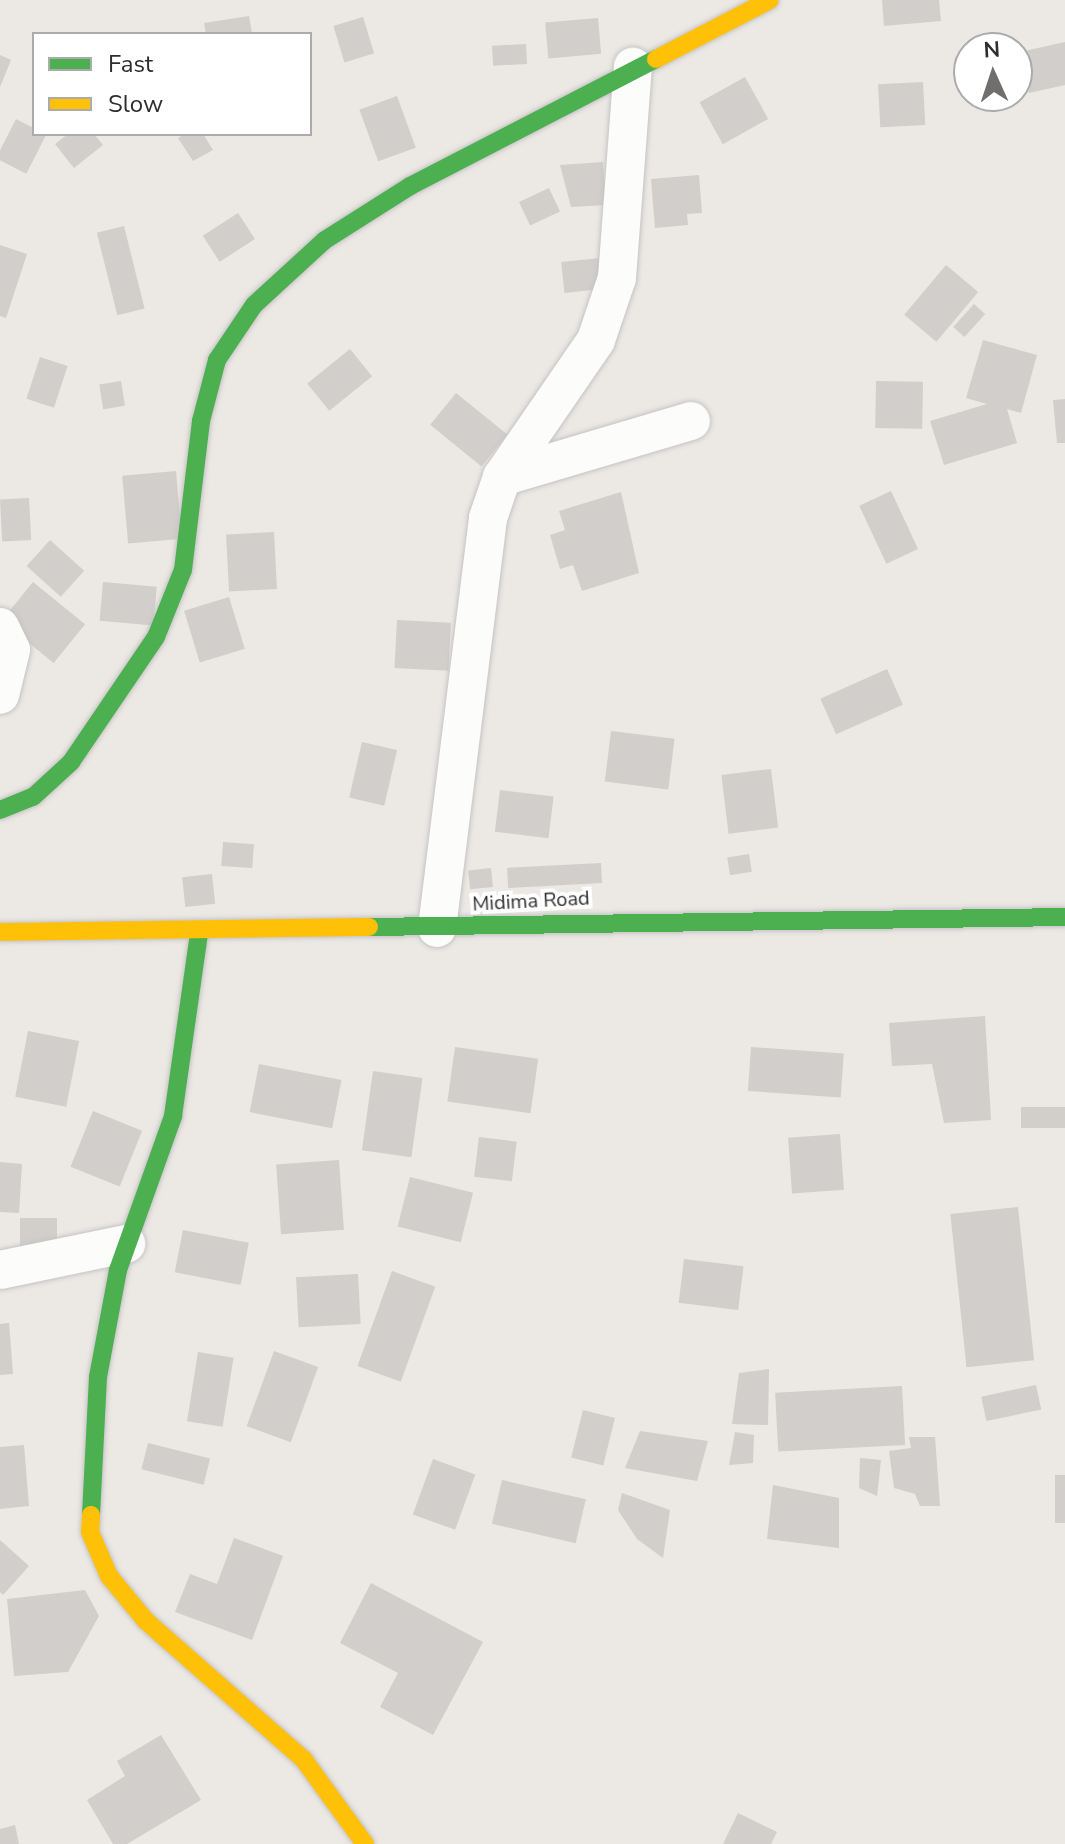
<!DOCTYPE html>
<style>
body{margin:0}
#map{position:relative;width:1065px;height:1844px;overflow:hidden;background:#ece8e4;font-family:"Nunito Sans",sans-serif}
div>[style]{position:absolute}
.building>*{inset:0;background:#d1cecb;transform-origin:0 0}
.roads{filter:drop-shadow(0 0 2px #c5c4c5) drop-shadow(0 0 2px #c5c4c5)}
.street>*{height:38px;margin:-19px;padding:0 19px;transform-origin:19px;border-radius:19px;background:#fcfcfb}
.fast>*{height:18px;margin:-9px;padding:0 9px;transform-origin:9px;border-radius:9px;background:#4caf50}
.slow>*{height:18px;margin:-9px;padding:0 9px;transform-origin:9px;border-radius:9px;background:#ffc107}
span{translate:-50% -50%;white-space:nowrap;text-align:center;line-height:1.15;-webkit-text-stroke:8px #fff;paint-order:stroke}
.street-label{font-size:20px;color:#2e2e2e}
.legend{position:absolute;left:32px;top:32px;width:280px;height:104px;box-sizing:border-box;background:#fff;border:2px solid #ababab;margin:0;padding:10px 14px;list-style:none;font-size:24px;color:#2e2e2e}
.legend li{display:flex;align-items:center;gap:16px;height:40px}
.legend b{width:40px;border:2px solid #ababab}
.north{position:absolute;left:953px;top:32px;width:80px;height:80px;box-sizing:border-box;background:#fff;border:2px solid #ababab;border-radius:50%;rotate:357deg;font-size:22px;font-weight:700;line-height:32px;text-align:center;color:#2e2e2e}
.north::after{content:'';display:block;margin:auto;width:28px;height:36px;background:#706f6e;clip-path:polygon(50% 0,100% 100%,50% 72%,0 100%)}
</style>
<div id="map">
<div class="building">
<div style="clip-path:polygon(882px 0,939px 0,941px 21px,884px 26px)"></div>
<div style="clip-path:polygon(249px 16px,252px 33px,206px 34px,204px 23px)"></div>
<div style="left:363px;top:17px;width:38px;height:31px;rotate:73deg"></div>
<div style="left:598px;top:18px;width:36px;height:53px;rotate:85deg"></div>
<div style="clip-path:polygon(1065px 42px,1065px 85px,1029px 93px,1020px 52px)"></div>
<div style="left:526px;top:44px;width:20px;height:34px;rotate:87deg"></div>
<div style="clip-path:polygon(0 55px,11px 60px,0 87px)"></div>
<div style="left:745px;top:77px;width:48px;height:52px;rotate:61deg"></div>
<div style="left:923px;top:82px;width:43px;height:45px;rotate:87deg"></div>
<div style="left:397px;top:96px;width:55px;height:40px;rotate:70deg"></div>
<div style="left:16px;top:119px;width:34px;height:44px;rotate:27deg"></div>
<div style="clip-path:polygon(68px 134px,94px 134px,103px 145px,74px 168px,55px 144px)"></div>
<div style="clip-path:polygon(185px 134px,203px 134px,213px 150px,193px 161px,178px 138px)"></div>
<div style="clip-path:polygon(603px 162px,606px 205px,571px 207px,560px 165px)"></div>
<div style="clip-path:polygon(699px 175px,702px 213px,687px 214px,688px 225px,655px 228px,651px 179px)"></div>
<div style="left:549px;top:188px;width:26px;height:33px;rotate:65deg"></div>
<div style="left:238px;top:213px;width:31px;height:42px;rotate:57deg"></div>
<div style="left:124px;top:226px;width:85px;height:28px;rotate:76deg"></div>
<div style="clip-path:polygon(0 245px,27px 254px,6px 318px,0 316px)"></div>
<div style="left:600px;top:258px;width:31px;height:39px;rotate:84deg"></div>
<div style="left:946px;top:265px;width:42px;height:65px;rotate:40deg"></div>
<div style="left:974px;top:304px;width:15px;height:31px;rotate:42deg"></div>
<div style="clip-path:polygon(983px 340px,1037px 355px,1021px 413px,1007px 409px,1017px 443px,944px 465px,930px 421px,987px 404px,966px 398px)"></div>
<div style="left:350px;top:349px;width:35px;height:55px;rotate:51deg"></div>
<div style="left:40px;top:357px;width:29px;height:44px;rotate:18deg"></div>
<div style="left:121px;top:381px;width:25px;height:22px;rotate:81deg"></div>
<div style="left:876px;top:381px;width:47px;height:47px;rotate:1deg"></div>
<div style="left:456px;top:393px;width:66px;height:41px;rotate:39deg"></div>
<div style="clip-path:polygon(1065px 399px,1065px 443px,1057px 443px,1053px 400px)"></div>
<div style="left:176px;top:471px;width:68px;height:54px;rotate:85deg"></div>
<div style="left:891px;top:491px;width:64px;height:35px;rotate:65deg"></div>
<div style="clip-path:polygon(621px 492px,639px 573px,582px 591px,573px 565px,560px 569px,550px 535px,565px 530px,559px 511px)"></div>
<div style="left:29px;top:498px;width:42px;height:29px;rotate:87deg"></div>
<div style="left:274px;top:532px;width:57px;height:48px;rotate:87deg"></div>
<div style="left:50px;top:540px;width:46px;height:35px;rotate:42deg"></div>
<div style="left:33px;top:582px;width:67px;height:50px;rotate:39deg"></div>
<div style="left:103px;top:582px;width:54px;height:39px;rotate:5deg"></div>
<div style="left:229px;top:597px;width:54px;height:47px;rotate:73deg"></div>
<div style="left:397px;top:620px;width:54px;height:48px;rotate:3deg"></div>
<div style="left:887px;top:669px;width:39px;height:73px;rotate:66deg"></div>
<div style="left:611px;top:731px;width:64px;height:51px;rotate:7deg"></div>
<div style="left:362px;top:742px;width:36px;height:57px;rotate:13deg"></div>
<div style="left:771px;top:769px;width:59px;height:50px;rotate:83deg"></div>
<div style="left:500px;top:790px;width:54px;height:42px;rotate:7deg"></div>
<div style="left:223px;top:842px;width:31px;height:24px;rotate:4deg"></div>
<div style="left:749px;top:854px;width:18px;height:22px;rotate:81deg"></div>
<div style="left:601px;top:863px;width:20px;height:94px;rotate:87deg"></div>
<div style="left:491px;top:868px;width:19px;height:23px;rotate:84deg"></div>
<div style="left:212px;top:874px;width:30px;height:30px;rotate:84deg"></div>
<div style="clip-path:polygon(985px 1016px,991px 1120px,944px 1123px,932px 1064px,892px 1066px,889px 1023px)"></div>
<div style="left:28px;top:1031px;width:52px;height:67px;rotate:11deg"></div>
<div style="left:455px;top:1047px;width:84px;height:55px;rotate:8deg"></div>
<div style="left:751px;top:1047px;width:93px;height:44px;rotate:4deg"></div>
<div style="left:259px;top:1064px;width:84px;height:49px;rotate:11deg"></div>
<div style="left:373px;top:1071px;width:50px;height:80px;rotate:8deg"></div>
<div style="left:1065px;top:1107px;width:21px;height:44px;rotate:90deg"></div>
<div style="left:93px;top:1111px;width:53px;height:60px;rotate:22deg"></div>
<div style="left:840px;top:1134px;width:56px;height:52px;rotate:86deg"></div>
<div style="left:479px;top:1137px;width:38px;height:40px;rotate:7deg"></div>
<div style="left:339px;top:1160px;width:70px;height:63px;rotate:86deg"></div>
<div style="clip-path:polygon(0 1162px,22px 1164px,19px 1213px,0 1212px)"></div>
<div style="left:410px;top:1177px;width:65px;height:51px;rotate:14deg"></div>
<div style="left:1018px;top:1207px;width:154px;height:68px;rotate:84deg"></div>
<div style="left:20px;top:1218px;width:37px;height:35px"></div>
<div style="left:183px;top:1230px;width:67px;height:43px;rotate:11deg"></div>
<div style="left:684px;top:1259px;width:60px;height:44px;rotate:7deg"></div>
<div style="left:392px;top:1271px;width:46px;height:101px;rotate:20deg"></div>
<div style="left:358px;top:1274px;width:50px;height:62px;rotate:87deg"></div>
<div style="clip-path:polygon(9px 1323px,13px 1374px,0 1375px,0 1324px)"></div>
<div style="left:274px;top:1351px;width:47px;height:80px;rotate:20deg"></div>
<div style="left:198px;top:1352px;width:36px;height:70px;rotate:9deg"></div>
<div style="clip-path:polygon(769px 1369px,768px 1425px,732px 1424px,739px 1373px)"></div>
<div style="left:1036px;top:1385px;width:25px;height:56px;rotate:78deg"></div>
<div style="left:902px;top:1386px;width:59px;height:127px;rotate:87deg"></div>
<div style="left:583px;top:1410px;width:33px;height:49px;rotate:14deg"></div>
<div style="clip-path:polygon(640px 1431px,708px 1441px,697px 1481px,625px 1468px)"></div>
<div style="clip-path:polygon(735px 1432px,754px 1435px,753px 1463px,729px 1465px)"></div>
<div style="clip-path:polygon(909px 1437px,935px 1437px,940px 1506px,920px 1506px,915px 1494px,894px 1488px,889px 1451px,911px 1448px)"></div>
<div style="left:148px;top:1443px;width:64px;height:27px;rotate:14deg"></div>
<div style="clip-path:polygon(24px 1445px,29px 1506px,0 1509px,0 1447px)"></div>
<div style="clip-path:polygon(860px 1458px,881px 1460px,877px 1496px,859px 1488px)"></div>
<div style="left:433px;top:1459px;width:45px;height:59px;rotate:20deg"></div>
<div style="left:1055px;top:1475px;width:10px;height:48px"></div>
<div style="left:502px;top:1480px;width:86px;height:45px;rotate:13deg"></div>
<div style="clip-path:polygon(773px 1485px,839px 1498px,839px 1548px,767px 1539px)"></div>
<div style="clip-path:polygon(622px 1493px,670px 1510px,663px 1558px,637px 1539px,618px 1510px)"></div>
<div style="clip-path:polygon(234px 1538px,283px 1556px,252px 1640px,175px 1612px,190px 1574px,217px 1584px)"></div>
<div style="clip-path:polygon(0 1540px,29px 1566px,3px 1595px,0 1592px)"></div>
<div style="clip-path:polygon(371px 1583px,483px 1642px,433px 1735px,380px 1707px,398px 1673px,340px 1643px)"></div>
<div style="clip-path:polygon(85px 1590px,99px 1616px,68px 1672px,14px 1676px,7px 1599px)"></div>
<div style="clip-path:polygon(161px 1735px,201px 1800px,127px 1844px,113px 1844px,87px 1800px,125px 1776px,117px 1761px)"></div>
<div style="clip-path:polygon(738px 1813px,777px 1832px,771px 1844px,723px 1844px)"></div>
<div style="clip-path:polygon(15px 1825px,19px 1844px,0 1844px,0 1829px)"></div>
</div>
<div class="roads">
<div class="street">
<div style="left:502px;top:477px;width:197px;rotate:-16.5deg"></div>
<div style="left:0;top:627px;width:25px;rotate:64deg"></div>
<div style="left:11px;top:650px;width:46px;rotate:103.7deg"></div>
<div style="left:437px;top:928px;width:413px;rotate:-82.9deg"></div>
<div style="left:488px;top:518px;width:43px;rotate:-71.1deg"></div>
<div style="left:502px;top:477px;width:166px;rotate:-55.5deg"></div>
<div style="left:596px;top:340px;width:65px;rotate:-71.3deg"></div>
<div style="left:617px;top:278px;width:212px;rotate:-85.7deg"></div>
<div style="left:0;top:1270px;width:129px;rotate:-11.7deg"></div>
</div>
<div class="fast">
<div style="left:0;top:810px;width:35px;rotate:-22deg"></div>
<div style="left:33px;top:797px;width:52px;rotate:-42.6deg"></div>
<div style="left:71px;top:762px;width:151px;rotate:-55.8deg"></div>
<div style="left:156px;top:637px;width:72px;rotate:-68.1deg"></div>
<div style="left:183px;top:570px;width:150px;rotate:-83.1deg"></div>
<div style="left:201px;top:421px;width:63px;rotate:-75.3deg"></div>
<div style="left:217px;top:360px;width:66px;rotate:-56.1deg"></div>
<div style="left:254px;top:305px;width:96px;rotate:-42.5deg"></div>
<div style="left:325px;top:240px;width:101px;rotate:-32.4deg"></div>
<div style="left:410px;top:186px;width:277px;rotate:-27.3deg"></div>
<div style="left:369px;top:927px;width:696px;rotate:-0.82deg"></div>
<div style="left:91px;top:1515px;width:138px;rotate:-87.1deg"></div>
<div style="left:98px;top:1377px;width:109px;rotate:-79.4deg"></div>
<div style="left:118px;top:1270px;width:164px;rotate:-70.3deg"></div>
<div style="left:173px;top:1116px;width:185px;rotate:-81.9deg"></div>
</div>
<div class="slow">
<div style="left:656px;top:59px;width:128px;rotate:-27.4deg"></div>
<div style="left:0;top:932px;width:369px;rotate:-0.8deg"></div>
<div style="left:91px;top:1515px;width:17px;rotate:93deg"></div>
<div style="left:90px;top:1532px;width:48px;rotate:66.6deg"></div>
<div style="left:109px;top:1576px;width:58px;rotate:50.6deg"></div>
<div style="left:146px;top:1621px;width:210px;rotate:41.3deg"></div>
<div style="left:304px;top:1760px;width:104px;rotate:54deg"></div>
</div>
</div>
<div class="street-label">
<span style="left:531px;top:901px;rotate:-3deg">Midima Road</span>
</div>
<ul class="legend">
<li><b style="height:10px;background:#4caf50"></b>Fast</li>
<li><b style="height:10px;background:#ffc107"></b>Slow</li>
</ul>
<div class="north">N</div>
</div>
